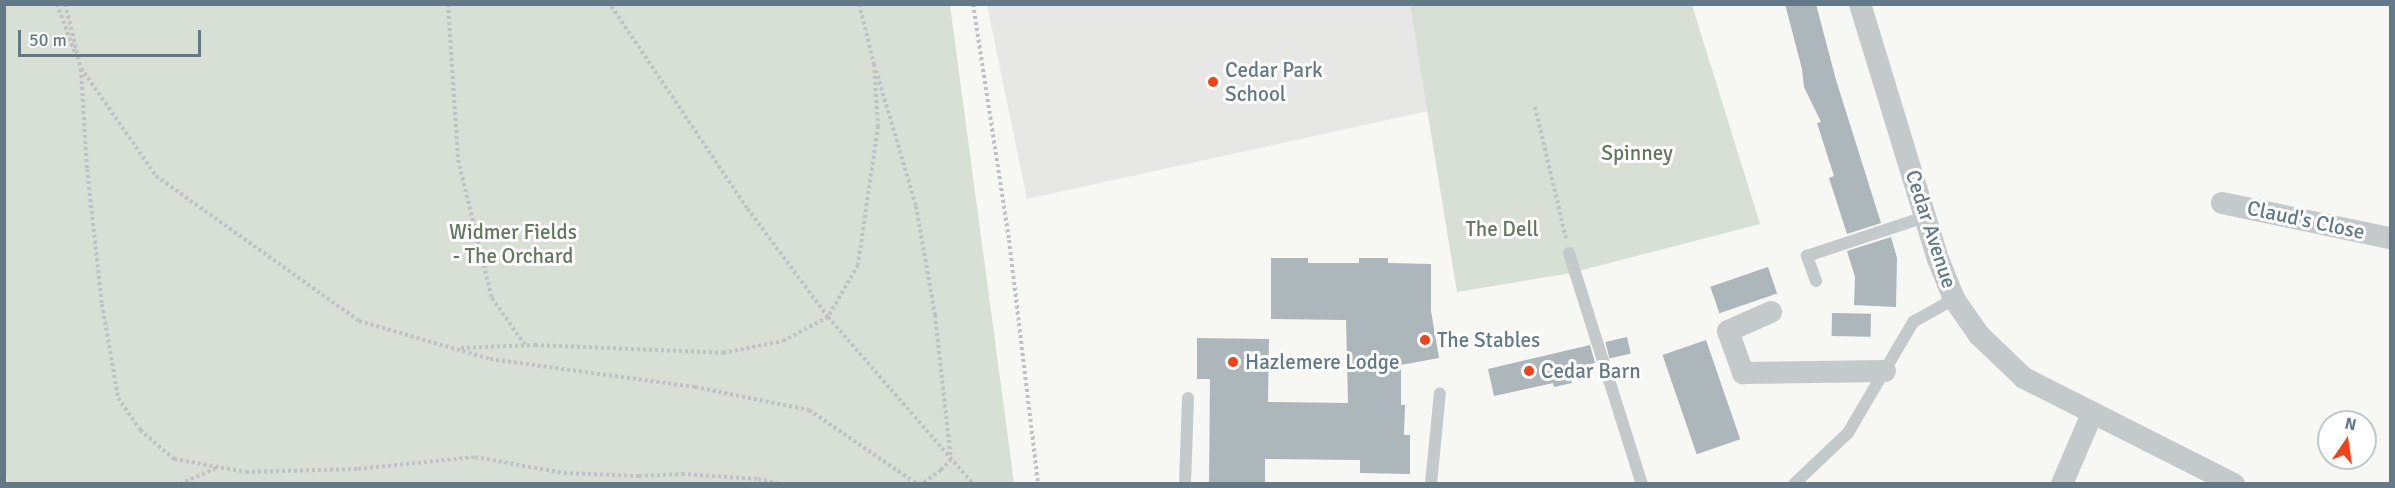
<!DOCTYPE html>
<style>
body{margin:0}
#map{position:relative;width:2395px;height:488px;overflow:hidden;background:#f7f7f3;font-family:Signika,sans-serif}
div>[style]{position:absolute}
.built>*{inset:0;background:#e7e8e6}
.green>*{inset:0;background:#d8dfd4}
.building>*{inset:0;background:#acb6bb;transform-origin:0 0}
.path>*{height:4px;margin-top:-2px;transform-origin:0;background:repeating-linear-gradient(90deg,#bfc2c4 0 3px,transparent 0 6px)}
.lane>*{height:12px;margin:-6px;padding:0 6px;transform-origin:6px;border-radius:6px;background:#c4c9cc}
.street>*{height:22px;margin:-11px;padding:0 11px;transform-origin:11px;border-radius:11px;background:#c4c9cc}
.dots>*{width:16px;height:16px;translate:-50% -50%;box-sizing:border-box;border:3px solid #fff;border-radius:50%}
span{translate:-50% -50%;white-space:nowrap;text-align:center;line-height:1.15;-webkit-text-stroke:6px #fff;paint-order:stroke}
.poi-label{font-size:21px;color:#637987}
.left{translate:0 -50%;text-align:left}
.park-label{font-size:21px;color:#65785f}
.street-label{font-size:21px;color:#637987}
.frame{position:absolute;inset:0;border:6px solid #637987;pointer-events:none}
.north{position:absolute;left:2317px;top:410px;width:60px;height:60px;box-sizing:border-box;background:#fff;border:2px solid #c1c9cf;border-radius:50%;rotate:13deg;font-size:16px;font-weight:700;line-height:24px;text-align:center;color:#637987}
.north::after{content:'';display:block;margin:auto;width:21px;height:27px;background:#f14219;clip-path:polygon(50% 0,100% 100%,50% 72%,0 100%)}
.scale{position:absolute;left:18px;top:30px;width:183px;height:27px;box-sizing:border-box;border:3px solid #637987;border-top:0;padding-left:8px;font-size:18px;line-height:21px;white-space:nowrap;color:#637987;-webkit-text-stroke:4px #fff;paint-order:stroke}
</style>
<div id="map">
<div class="built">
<div style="clip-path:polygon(987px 5px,1410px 5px,1428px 111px,1027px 199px)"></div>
</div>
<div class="green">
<div style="clip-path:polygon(4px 5px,950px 5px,1014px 483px,7px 483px,4px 465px)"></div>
<div style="clip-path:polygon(1410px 5px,1692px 5px,1760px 224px,1571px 273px,1457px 292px)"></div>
</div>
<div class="building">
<div style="clip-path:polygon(1785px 4px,1816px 4px,1836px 80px,1881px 223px,1847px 234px,1829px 178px,1834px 176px,1817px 123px,1821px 122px,1804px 87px,1802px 69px)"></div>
<div style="clip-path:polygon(1891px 237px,1897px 258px,1896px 307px,1854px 305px,1855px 277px,1847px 251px)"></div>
<div style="clip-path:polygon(1271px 258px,1308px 258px,1308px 263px,1359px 263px,1359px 258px,1388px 258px,1388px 263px,1431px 264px,1431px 311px,1439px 358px,1401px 365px,1401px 405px,1405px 405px,1404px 435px,1410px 435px,1410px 474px,1360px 473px,1360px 460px,1265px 459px,1265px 482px,1209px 483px,1210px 379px,1197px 379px,1197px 338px,1269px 339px,1268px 402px,1348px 403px,1346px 320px,1271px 319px)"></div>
<div style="left:1768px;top:267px;width:28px;height:61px;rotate:71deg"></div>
<div style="left:1832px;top:313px;width:39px;height:23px;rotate:1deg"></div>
<div style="left:1627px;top:337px;width:17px;height:22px;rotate:77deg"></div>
<div style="left:1706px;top:340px;width:105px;height:46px;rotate:71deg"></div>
<div style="clip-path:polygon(1590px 345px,1595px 363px,1569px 369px,1572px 383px,1554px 387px,1553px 383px,1494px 396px,1488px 369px)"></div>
</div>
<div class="path">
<div style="left:57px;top:4px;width:52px;rotate:69.8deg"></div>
<div style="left:65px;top:4px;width:67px;rotate:76.2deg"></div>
<div style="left:81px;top:69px;width:100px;rotate:86.6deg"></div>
<div style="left:87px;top:169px;width:136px;rotate:83.7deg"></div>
<div style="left:102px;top:304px;width:95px;rotate:80.3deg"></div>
<div style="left:118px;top:398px;width:39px;rotate:55deg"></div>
<div style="left:140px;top:430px;width:45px;rotate:40.5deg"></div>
<div style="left:174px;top:459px;width:73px;rotate:10.2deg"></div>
<div style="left:246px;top:472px;width:112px;rotate:-1.5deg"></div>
<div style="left:358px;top:469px;width:118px;rotate:-5.9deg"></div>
<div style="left:475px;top:457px;width:90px;rotate:10.2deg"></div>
<div style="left:564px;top:473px;width:75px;rotate:2.3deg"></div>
<div style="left:639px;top:476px;width:43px;rotate:-2.7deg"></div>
<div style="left:682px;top:474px;width:76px;rotate:3.8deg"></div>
<div style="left:758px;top:479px;width:23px;rotate:13deg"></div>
<div style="left:448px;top:4px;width:156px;rotate:86.3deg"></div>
<div style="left:458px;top:160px;width:142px;rotate:76.2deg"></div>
<div style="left:492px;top:298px;width:57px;rotate:54.9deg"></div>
<div style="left:859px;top:4px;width:62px;rotate:76deg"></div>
<div style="left:874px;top:64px;width:62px;rotate:86.3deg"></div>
<div style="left:878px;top:126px;width:140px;rotate:98.2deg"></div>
<div style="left:858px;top:265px;width:60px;rotate:120deg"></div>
<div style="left:828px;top:317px;width:221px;rotate:49deg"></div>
<div style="left:973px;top:4px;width:239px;rotate:81.3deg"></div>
<div style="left:1009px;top:240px;width:246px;rotate:83.2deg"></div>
<div style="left:81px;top:68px;width:131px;rotate:55.2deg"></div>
<div style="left:156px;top:176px;width:249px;rotate:35.5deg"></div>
<div style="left:359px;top:321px;width:136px;rotate:16.2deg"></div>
<div style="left:490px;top:359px;width:207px;rotate:7.8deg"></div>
<div style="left:695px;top:387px;width:116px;rotate:11.4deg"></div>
<div style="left:809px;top:410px;width:131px;rotate:34.4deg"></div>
<div style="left:876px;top:70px;width:142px;rotate:73.6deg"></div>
<div style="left:916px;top:206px;width:111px;rotate:80.1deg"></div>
<div style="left:935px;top:315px;width:145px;rotate:83.7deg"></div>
<div style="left:951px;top:459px;width:15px;rotate:132deg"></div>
<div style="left:941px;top:470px;width:24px;rotate:144deg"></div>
<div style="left:1535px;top:107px;width:135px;rotate:76.7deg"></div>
<div style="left:461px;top:348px;width:74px;rotate:-2.3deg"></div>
<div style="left:535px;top:345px;width:188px;rotate:2.4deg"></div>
<div style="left:723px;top:353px;width:61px;rotate:-11.3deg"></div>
<div style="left:783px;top:341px;width:51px;rotate:-28.1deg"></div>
<div style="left:828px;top:317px;width:136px;rotate:-126.6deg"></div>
<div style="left:747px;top:208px;width:246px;rotate:-123.9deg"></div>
<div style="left:180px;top:484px;width:42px;rotate:-24.1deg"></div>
</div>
<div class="lane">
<div style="left:1569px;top:253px;width:242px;rotate:72.5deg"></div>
<div style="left:1816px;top:281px;width:27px;rotate:-110deg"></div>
<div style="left:1807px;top:256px;width:124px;rotate:-18.3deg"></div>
<div style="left:1185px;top:484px;width:86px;rotate:-88deg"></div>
<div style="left:1431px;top:484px;width:91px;rotate:-84.4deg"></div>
<div style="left:1794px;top:484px;width:74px;rotate:-43.4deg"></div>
<div style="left:1848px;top:433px;width:129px;rotate:-59.6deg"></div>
<div style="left:1913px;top:322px;width:47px;rotate:-29.3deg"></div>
</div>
<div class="street">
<div style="left:1860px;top:4px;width:267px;rotate:73deg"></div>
<div style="left:1938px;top:259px;width:43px;rotate:68.2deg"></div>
<div style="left:1954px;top:299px;width:44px;rotate:55.2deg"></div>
<div style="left:1979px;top:335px;width:62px;rotate:43.7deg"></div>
<div style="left:2024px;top:378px;width:235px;rotate:26.8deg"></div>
<div style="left:2222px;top:203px;width:172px;rotate:11.8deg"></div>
<div style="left:1771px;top:312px;width:47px;rotate:156.2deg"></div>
<div style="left:1728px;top:331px;width:45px;rotate:70.3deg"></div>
<div style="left:1743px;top:373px;width:142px;rotate:-0.8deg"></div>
<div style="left:2062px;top:484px;width:76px;rotate:-66.8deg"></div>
</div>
<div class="dots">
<div style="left:1213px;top:82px;background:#f14219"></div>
<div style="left:1425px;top:340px;background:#f14219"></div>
<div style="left:1233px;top:362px;background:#f14219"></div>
<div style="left:1529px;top:371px;background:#f14219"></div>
</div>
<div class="poi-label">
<span class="left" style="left:1225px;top:82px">Cedar Park<br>School</span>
<span class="left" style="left:1437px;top:340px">The Stables</span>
<span class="left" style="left:1245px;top:362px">Hazlemere Lodge</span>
<span class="left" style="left:1541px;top:371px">Cedar Barn</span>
</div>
<div class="park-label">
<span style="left:1637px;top:153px">Spinney</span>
<span style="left:1502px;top:229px">The Dell</span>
<span style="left:513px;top:244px">Widmer Fields<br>- The Orchard</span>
</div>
<div class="street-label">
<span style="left:2306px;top:220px;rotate:12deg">Claud's Close</span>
<span style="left:1931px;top:229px;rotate:72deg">Cedar Avenue</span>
</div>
<div class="frame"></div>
<div class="north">N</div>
<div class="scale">50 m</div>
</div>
